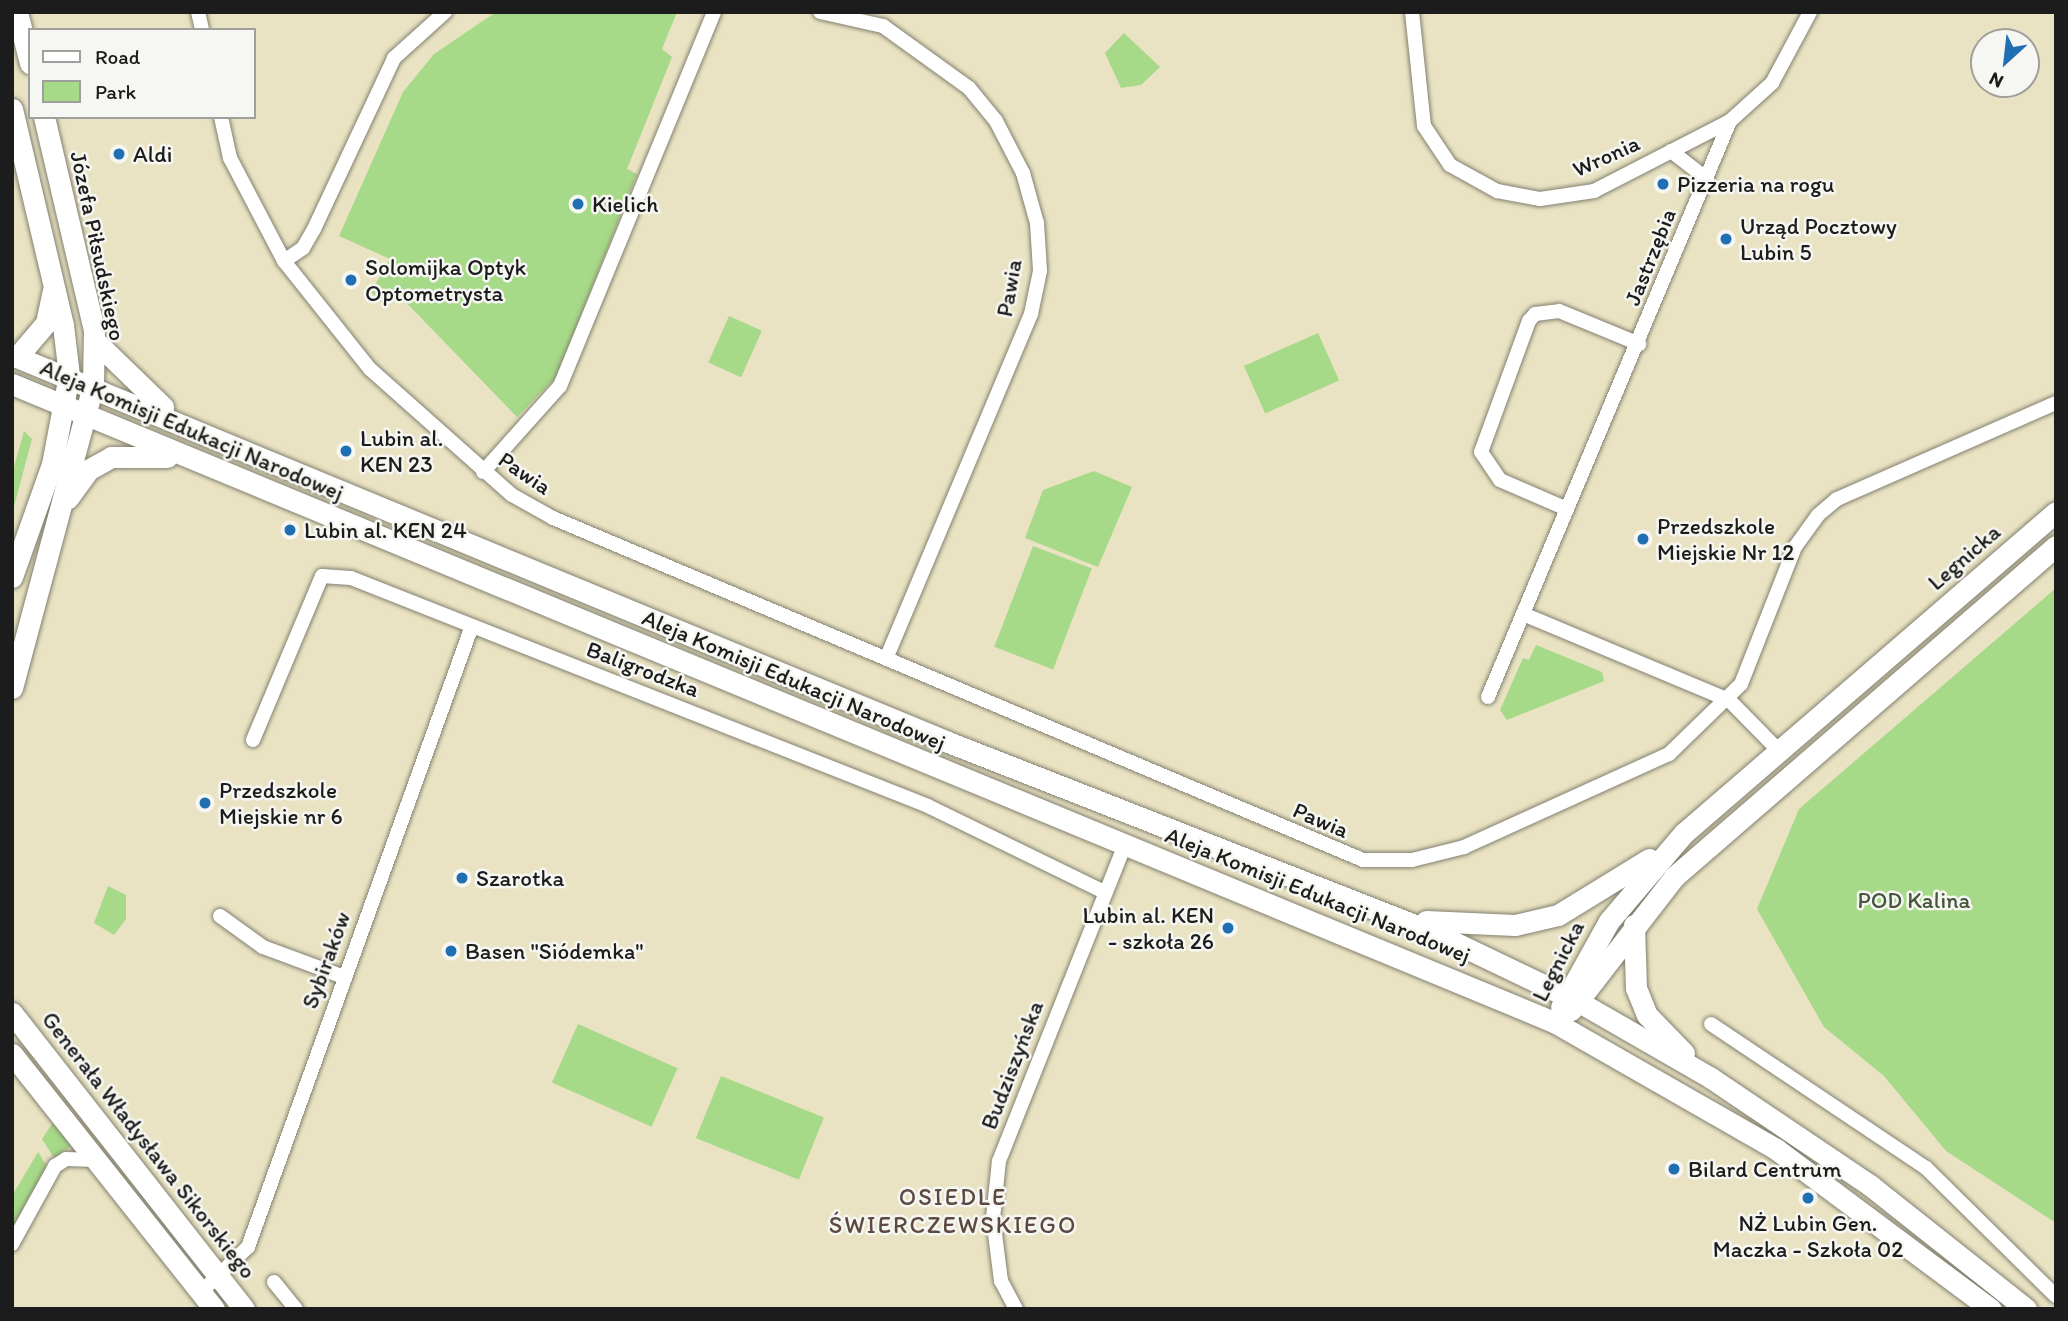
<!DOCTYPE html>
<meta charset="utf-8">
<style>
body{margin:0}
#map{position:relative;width:2068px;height:1321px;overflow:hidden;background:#eae3c3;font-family:Itim,sans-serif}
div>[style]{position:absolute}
.green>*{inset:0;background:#a6d988;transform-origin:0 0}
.roads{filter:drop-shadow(0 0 2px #838070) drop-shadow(0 0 2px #838070)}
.street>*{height:14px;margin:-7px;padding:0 7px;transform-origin:7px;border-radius:7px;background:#fff}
.secondary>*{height:21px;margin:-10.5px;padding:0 10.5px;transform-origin:10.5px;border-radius:10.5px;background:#fff}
.dots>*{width:19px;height:19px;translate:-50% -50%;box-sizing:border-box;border:4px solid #f6f6f2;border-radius:50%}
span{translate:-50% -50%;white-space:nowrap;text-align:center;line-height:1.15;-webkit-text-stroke:5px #f6f6f2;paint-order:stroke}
.poi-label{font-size:23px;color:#1c1c1c}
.left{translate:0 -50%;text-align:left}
.right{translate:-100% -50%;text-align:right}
.street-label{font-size:23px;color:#1c1c1c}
.park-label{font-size:23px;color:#45553c}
.neighbourhood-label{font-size:24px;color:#5d4942;letter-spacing:2px}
.frame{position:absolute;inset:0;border:14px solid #1c1c1c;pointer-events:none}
.legend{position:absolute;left:28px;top:28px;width:228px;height:91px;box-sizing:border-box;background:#f6f6f2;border:2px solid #9f9f9c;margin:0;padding:9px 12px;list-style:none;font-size:21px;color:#1c1c1c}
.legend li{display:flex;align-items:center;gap:14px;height:35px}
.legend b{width:35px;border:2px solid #9f9f9c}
.north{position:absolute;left:1970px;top:28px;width:70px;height:70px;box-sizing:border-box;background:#f6f6f2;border:2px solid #9f9f9c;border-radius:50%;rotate:207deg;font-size:19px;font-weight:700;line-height:28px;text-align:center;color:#1c1c1c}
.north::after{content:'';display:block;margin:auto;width:24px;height:32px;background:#1f6fb2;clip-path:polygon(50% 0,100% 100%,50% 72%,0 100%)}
</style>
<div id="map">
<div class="green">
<div style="clip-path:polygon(496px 12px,677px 12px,662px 49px,672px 57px,627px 169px,637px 174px,557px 376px,517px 417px,396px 292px,383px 304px,371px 292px,390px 259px,339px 236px,403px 92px,434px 54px)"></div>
<div style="clip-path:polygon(1124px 33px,1160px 67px,1141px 85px,1121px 88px,1105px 53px)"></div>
<div style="left:729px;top:316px;width:36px;height:51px;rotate:24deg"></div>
<div style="left:1318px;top:333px;width:52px;height:81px;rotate:66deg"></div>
<div style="clip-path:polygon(24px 431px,32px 439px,12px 514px,12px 474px)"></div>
<div style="clip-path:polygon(1094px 471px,1132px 487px,1098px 567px,1025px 538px,1043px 490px)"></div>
<div style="left:1033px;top:546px;width:63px;height:108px;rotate:21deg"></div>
<div style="clip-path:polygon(2056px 588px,2056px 1223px,1946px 1151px,1884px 1076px,1824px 1027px,1757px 909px,1799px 809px)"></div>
<div style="clip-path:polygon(1536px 645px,1602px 672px,1604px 681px,1507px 720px,1500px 710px,1523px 658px,1529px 660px)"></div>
<div style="clip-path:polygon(108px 886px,126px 895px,126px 919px,114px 935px,94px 923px)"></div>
<div style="left:578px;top:1024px;width:109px;height:64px;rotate:24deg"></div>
<div style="left:721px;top:1076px;width:111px;height:67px;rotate:22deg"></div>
<div style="clip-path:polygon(54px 1121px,73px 1145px,54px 1158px,42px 1139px)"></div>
<div style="clip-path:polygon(38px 1152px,48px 1168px,12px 1232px,12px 1196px)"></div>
</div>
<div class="roads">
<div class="street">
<div style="left:198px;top:12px;width:18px;rotate:77deg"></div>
<div style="left:820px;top:12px;width:65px;rotate:12.5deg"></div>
<div style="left:883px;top:26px;width:106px;rotate:35.8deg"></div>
<div style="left:969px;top:88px;width:43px;rotate:50.7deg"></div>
<div style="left:996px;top:121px;width:59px;rotate:62.6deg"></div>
<div style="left:1023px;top:173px;width:52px;rotate:74.4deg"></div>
<div style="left:1037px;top:223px;width:48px;rotate:86.4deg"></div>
<div style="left:1040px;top:271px;width:44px;rotate:101.8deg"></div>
<div style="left:1031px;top:314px;width:372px;rotate:112.8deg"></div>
<div style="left:1412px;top:12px;width:115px;rotate:84deg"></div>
<div style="left:1424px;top:126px;width:47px;rotate:56.3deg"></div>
<div style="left:1450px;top:165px;width:54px;rotate:29deg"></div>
<div style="left:1497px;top:191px;width:44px;rotate:10.5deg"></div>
<div style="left:1540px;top:199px;width:55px;rotate:-8.4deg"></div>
<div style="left:1594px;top:191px;width:153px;rotate:-27.2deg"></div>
<div style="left:221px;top:117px;width:42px;rotate:77.6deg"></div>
<div style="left:230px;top:158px;width:116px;rotate:62.3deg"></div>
<div style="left:284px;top:261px;width:138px;rotate:51.5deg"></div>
<div style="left:370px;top:369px;width:190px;rotate:41.6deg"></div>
<div style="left:512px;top:495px;width:47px;rotate:29.3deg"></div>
<div style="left:553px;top:518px;width:879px;rotate:22.89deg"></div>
<div style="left:1363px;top:860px;width:49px"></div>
<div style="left:1412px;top:860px;width:54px;rotate:-14deg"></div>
<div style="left:1464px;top:847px;width:225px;rotate:-24.4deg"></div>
<div style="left:1669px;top:754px;width:100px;rotate:-44.2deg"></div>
<div style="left:1741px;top:684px;width:147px;rotate:-68.5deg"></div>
<div style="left:1795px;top:547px;width:39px;rotate:-54deg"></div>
<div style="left:1818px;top:515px;width:25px;rotate:-40deg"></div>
<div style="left:1837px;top:499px;width:239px;rotate:-23.7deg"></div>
<div style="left:1671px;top:151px;width:46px;rotate:37.9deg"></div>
<div style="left:284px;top:261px;width:23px;rotate:-34deg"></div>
<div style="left:303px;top:248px;width:22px;rotate:-60deg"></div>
<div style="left:314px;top:229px;width:189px;rotate:-64.9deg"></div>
<div style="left:394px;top:58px;width:69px;rotate:-42deg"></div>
<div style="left:483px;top:472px;width:115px;rotate:-48.2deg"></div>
<div style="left:560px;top:386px;width:404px;rotate:-67.6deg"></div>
<div style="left:1567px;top:509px;width:73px;rotate:-156.6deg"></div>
<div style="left:1500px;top:480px;width:34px;rotate:-124deg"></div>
<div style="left:1481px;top:452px;width:140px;rotate:-69.9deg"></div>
<div style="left:1529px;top:321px;width:9px;rotate:-49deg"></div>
<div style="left:1535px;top:314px;width:24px;rotate:-7deg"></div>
<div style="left:1559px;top:311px;width:87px;rotate:22.4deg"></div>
<div style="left:1523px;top:614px;width:223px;rotate:22.7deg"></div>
<div style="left:1729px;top:700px;width:74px;rotate:45.5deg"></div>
<div style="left:1488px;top:697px;width:625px;rotate:-67.21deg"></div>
<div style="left:1730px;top:121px;width:57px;rotate:-42.1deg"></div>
<div style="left:1772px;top:83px;width:81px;rotate:-61.8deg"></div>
<div style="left:253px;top:740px;width:178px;rotate:-67.2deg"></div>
<div style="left:322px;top:576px;width:29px;rotate:4deg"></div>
<div style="left:351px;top:578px;width:620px;rotate:21.56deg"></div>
<div style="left:928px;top:806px;width:196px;rotate:26deg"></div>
<div style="left:220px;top:916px;width:53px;rotate:35.8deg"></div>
<div style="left:263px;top:947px;width:86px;rotate:20.3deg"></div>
<div style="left:1711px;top:1024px;width:259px;rotate:33.8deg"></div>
<div style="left:1926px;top:1168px;width:182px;rotate:44.6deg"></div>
<div style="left:12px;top:1244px;width:89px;rotate:-61.1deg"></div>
<div style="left:55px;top:1166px;width:13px;rotate:-32deg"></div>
<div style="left:66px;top:1159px;width:30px;rotate:2deg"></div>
<div style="left:274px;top:1282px;width:35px;rotate:51deg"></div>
<div style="left:201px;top:1292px;width:65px;rotate:-43.8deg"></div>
<div style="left:248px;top:1247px;width:660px;rotate:-70.17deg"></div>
<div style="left:1016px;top:1309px;width:32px;rotate:-118deg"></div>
<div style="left:1001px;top:1281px;width:64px;rotate:-97.2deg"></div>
<div style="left:993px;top:1218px;width:57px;rotate:-84deg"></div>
<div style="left:999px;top:1161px;width:340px;rotate:-68.3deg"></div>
</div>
<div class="secondary">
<div style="left:17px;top:12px;width:53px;rotate:75.7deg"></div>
<div style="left:12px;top:109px;width:222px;rotate:76.7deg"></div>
<div style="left:63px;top:325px;width:50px;rotate:83.2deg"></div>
<div style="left:69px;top:375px;width:91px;rotate:100.8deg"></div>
<div style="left:52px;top:464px;width:120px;rotate:109.5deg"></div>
<div style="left:95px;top:341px;width:95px;rotate:44.1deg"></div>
<div style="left:12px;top:355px;width:1013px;rotate:22.46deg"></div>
<div style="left:948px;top:742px;width:523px;rotate:21.41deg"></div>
<div style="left:1435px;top:933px;width:160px;rotate:25.6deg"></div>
<div style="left:1579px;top:1002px;width:152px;rotate:29.9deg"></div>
<div style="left:1711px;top:1078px;width:193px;rotate:34deg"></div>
<div style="left:1871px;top:1186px;width:198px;rotate:38.4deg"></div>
<div style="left:17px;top:357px;width:45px;rotate:-49.5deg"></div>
<div style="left:46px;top:323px;width:33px;rotate:-78deg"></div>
<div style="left:12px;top:384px;width:1671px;rotate:22.48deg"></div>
<div style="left:1556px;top:1023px;width:254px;rotate:29.8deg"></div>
<div style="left:1776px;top:1149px;width:268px;rotate:36.7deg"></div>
<div style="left:68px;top:498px;width:34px;rotate:-54deg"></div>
<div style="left:88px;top:470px;width:26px;rotate:-29deg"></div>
<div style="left:111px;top:457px;width:56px"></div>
<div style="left:12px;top:688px;width:314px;rotate:-75deg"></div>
<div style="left:93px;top:385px;width:55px;rotate:-89deg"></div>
<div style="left:94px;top:330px;width:219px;rotate:-103.2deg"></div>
<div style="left:1426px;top:921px;width:89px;rotate:2.6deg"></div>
<div style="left:1515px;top:925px;width:44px;rotate:-13.1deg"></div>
<div style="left:1558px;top:915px;width:107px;rotate:-31.6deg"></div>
<div style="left:1634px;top:925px;width:63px;rotate:88.2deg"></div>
<div style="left:1636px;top:988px;width:29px;rotate:68deg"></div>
<div style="left:1647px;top:1015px;width:53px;rotate:45.8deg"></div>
<div style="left:1561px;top:1007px;width:98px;rotate:-60.8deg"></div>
<div style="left:1609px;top:921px;width:116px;rotate:-49.6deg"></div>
<div style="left:1684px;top:833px;width:491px;rotate:-40.8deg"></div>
<div style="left:1571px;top:1010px;width:170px;rotate:-52.2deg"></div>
<div style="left:1675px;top:876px;width:504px;rotate:-40.9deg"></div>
<div style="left:12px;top:1013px;width:376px;rotate:51.9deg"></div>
<div style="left:12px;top:1054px;width:325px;rotate:51.6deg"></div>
</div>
</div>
<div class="dots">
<div style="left:119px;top:154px;background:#1f6fb2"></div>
<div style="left:1663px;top:184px;background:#1f6fb2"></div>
<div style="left:578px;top:204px;background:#1f6fb2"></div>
<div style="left:1726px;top:239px;background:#1f6fb2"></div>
<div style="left:351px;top:280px;background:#1f6fb2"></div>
<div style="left:346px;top:451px;background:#1f6fb2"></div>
<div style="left:290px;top:530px;background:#1f6fb2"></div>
<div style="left:1643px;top:539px;background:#1f6fb2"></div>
<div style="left:205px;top:803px;background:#1f6fb2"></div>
<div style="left:462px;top:878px;background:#1f6fb2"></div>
<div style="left:1228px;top:928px;background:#1f6fb2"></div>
<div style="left:451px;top:951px;background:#1f6fb2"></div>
<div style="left:1674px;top:1169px;background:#1f6fb2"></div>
<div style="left:1808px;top:1198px;background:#1f6fb2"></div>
</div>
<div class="poi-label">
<span class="left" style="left:133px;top:154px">Aldi</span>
<span class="left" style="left:1677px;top:184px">Pizzeria na rogu</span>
<span class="left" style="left:592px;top:204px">Kielich</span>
<span class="left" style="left:1740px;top:239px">Urząd Pocztowy<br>Lubin 5</span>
<span class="left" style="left:365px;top:280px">Solomijka Optyk<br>Optometrysta</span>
<span class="left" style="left:360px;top:451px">Lubin al.<br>KEN 23</span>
<span class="left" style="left:1657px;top:539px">Przedszkole<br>Miejskie Nr 12</span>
<span class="left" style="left:304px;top:530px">Lubin al. KEN 24</span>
<span class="left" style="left:219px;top:803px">Przedszkole<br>Miejskie nr 6</span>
<span class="left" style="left:476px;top:878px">Szarotka</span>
<span class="right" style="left:1214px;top:928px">Lubin al. KEN<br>- szkoła 26</span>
<span class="left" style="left:465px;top:951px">Basen "Siódemka"</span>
<span class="left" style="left:1688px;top:1169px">Bilard Centrum</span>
<span style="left:1808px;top:1236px">NŻ Lubin Gen.<br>Maczka - Szkoła 02</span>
</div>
<div class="street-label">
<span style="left:1606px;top:156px;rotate:-24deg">Wronia</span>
<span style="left:98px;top:246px;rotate:78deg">Józefa Piłsudskiego</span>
<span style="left:1650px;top:257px;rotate:-68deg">Jastrzębia</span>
<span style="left:1009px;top:288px;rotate:-80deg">Pawia</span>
<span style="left:192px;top:430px;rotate:23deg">Aleja Komisji Edukacji Narodowej</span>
<span style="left:525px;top:473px;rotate:34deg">Pawia</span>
<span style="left:1964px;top:557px;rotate:-41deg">Legnicka</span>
<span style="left:643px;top:669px;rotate:21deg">Baligrodzka</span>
<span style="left:794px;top:680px;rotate:23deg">Aleja Komisji Edukacji Narodowej</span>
<span style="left:1321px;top:820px;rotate:23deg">Pawia</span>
<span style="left:1318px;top:895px;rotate:22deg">Aleja Komisji Edukacji Narodowej</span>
<span style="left:326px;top:960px;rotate:-70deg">Sybiraków</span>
<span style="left:1558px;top:961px;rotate:-63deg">Legnicka</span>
<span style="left:1012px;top:1065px;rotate:-69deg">Budziszyńska</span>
<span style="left:149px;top:1145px;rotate:52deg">Generała Władysława Sikorskiego</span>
</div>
<div class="park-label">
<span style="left:1914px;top:900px">POD Kalina</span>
</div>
<div class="neighbourhood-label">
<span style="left:953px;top:1211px">OSIEDLE<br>ŚWIERCZEWSKIEGO</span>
</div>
<div class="frame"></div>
<ul class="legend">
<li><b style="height:9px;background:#fff"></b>Road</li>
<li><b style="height:19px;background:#a6d988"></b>Park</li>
</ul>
<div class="north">N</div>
</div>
